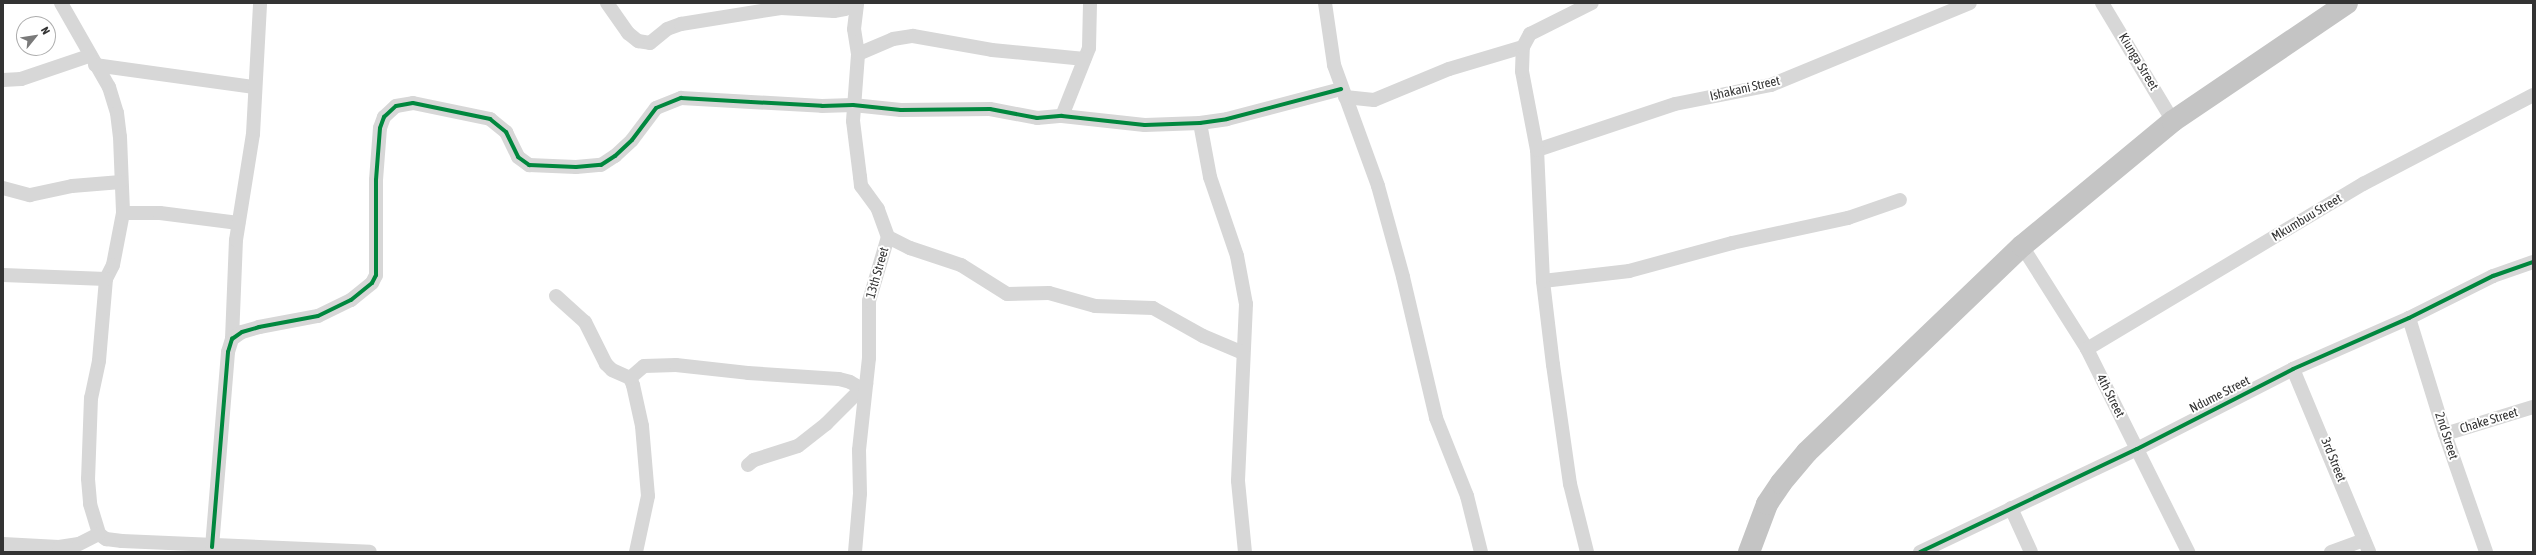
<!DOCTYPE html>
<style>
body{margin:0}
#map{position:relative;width:2536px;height:555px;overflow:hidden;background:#fff;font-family:"Asap Condensed",sans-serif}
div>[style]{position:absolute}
.street>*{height:14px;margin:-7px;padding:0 7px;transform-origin:7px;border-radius:7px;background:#d7d7d7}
.highway>*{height:22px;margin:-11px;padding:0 11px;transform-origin:11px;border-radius:11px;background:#c4c4c4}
.cycleway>*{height:4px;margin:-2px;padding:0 2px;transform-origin:2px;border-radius:2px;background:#00873e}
span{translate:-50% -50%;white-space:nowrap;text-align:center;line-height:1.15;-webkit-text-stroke:4px #fff;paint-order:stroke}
.street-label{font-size:13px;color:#333}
.frame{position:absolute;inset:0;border:4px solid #333;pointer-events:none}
.north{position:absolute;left:16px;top:16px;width:40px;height:40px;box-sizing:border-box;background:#fff;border:1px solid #adadad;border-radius:50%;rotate:60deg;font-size:11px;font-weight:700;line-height:16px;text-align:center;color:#333}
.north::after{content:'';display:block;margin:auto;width:14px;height:18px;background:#7a7a7a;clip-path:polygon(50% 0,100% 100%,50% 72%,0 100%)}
</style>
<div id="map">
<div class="street">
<div style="left:61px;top:3px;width:97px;rotate:60.3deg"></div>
<div style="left:109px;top:87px;width:27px;rotate:73deg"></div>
<div style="left:117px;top:113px;width:24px;rotate:83deg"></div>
<div style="left:120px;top:137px;width:76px;rotate:87.7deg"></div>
<div style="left:123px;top:213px;width:53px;rotate:100.9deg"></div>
<div style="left:113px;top:265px;width:16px;rotate:117deg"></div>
<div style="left:106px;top:279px;width:82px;rotate:94.9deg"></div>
<div style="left:99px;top:361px;width:38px;rotate:102deg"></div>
<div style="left:91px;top:398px;width:81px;rotate:92.1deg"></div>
<div style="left:88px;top:479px;width:25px;rotate:85deg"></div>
<div style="left:90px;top:504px;width:31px;rotate:73deg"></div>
<div style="left:99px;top:534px;width:9px;rotate:36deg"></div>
<div style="left:106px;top:539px;width:16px;rotate:7deg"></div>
<div style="left:122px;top:541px;width:248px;rotate:2.5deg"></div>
<div style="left:607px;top:3px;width:37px;rotate:55deg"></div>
<div style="left:628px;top:33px;width:13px;rotate:39deg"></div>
<div style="left:638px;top:41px;width:12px;rotate:9deg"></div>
<div style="left:650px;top:43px;width:22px;rotate:-39deg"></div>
<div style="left:667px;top:29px;width:15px;rotate:-20deg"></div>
<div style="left:681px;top:24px;width:101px;rotate:-9.1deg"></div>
<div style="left:781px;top:8px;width:53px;rotate:3.2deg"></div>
<div style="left:834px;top:11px;width:11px;rotate:-10deg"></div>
<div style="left:845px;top:9px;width:10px;rotate:-37deg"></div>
<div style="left:1325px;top:3px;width:63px;rotate:81.7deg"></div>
<div style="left:1334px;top:65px;width:129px;rotate:70deg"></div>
<div style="left:1378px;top:186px;width:94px;rotate:74.6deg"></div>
<div style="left:1403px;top:277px;width:145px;rotate:76.8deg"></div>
<div style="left:1436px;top:418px;width:84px;rotate:68.3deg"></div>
<div style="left:1467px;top:496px;width:58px;rotate:76deg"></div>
<div style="left:2102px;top:3px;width:138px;rotate:59deg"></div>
<div style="left:858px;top:54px;width:38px;rotate:-23deg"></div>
<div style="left:893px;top:39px;width:20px;rotate:-9deg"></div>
<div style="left:913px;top:36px;width:80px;rotate:10deg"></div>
<div style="left:992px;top:50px;width:93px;rotate:5.5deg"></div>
<div style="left:95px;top:65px;width:161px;rotate:7.9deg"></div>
<div style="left:3px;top:80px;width:18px;rotate:-3deg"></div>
<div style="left:21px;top:79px;width:72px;rotate:-18.7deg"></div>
<div style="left:1345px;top:97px;width:29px;rotate:6deg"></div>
<div style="left:1374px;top:100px;width:81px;rotate:-22.5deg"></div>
<div style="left:1449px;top:69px;width:77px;rotate:-16.6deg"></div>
<div style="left:1062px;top:116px;width:73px;rotate:-68.3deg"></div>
<div style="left:1089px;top:48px;width:45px;rotate:-88.7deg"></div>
<div style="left:1200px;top:123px;width:55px;rotate:79.5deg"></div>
<div style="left:1210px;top:177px;width:83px;rotate:71.1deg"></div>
<div style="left:1237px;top:256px;width:49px;rotate:79.4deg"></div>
<div style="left:1246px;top:304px;width:177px;rotate:92.6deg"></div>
<div style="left:1238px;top:481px;width:71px;rotate:84.4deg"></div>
<div style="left:1537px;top:150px;width:145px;rotate:-18.4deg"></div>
<div style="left:1675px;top:104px;width:98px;rotate:-11.2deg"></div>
<div style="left:1771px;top:85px;width:215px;rotate:-22.4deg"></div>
<div style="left:3px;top:188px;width:28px;rotate:15deg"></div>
<div style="left:30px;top:195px;width:43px;rotate:-12.1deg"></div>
<div style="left:72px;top:186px;width:49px;rotate:-4.7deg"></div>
<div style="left:123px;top:213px;width:37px"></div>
<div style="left:160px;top:213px;width:79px;rotate:7.3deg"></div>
<div style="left:888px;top:237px;width:25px;rotate:27deg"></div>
<div style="left:910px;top:248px;width:54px;rotate:18.4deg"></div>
<div style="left:961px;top:265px;width:54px;rotate:32.2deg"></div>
<div style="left:1007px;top:294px;width:42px;rotate:-1.4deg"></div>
<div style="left:1049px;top:293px;width:48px;rotate:15.8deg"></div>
<div style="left:1095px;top:306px;width:58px;rotate:2deg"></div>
<div style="left:1153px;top:308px;width:57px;rotate:29.2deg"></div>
<div style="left:1203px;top:336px;width:43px;rotate:23deg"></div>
<div style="left:2022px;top:246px;width:122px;rotate:57.7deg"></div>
<div style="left:2087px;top:349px;width:227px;rotate:63.5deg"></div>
<div style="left:3px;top:275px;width:103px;rotate:2.2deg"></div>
<div style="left:1543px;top:281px;width:87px;rotate:-6.6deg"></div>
<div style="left:1629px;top:271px;width:107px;rotate:-15.2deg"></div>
<div style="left:1732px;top:243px;width:119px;rotate:-12.2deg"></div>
<div style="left:1848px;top:218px;width:55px;rotate:-19.1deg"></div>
<div style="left:556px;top:296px;width:39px;rotate:42deg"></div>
<div style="left:585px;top:322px;width:47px;rotate:63.4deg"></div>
<div style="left:606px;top:364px;width:8px;rotate:45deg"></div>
<div style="left:612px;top:370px;width:20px;rotate:24deg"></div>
<div style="left:630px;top:378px;width:8px;rotate:67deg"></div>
<div style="left:633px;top:385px;width:42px;rotate:77.6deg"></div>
<div style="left:642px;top:426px;width:70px;rotate:85.1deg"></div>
<div style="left:648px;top:496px;width:57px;rotate:102.1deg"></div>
<div style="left:2409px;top:318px;width:121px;rotate:72.8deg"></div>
<div style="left:2445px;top:434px;width:125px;rotate:70.8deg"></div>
<div style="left:232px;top:339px;width:99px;rotate:-87.7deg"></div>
<div style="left:236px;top:240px;width:107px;rotate:-80.9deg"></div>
<div style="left:253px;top:134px;width:131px;rotate:-86.9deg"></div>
<div style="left:2087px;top:349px;width:322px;rotate:-30.9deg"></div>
<div style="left:2363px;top:184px;width:192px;rotate:-27.6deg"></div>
<div style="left:2293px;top:369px;width:198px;rotate:67.4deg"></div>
<div style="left:630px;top:378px;width:18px;rotate:-41deg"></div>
<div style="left:644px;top:366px;width:32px;rotate:-2deg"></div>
<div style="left:676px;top:365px;width:72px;rotate:6.3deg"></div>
<div style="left:748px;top:373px;width:91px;rotate:3.8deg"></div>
<div style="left:839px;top:379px;width:11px;rotate:15deg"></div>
<div style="left:850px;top:382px;width:14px;rotate:30deg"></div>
<div style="left:2445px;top:434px;width:92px;rotate:-17.1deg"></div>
<div style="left:748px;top:465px;width:8px;rotate:-40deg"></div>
<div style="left:754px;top:460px;width:46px;rotate:-17.7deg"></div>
<div style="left:798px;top:446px;width:36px;rotate:-38deg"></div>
<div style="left:826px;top:424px;width:57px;rotate:-45deg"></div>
<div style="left:2011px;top:508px;width:48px;rotate:65.6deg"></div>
<div style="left:3px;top:544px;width:56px;rotate:3.1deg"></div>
<div style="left:59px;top:547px;width:20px;rotate:-9deg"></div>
<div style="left:79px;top:544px;width:22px;rotate:-27deg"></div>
<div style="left:212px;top:547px;width:196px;rotate:-85.3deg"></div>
<div style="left:228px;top:352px;width:14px;rotate:-73deg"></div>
<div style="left:232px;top:339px;width:12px;rotate:-35deg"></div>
<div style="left:242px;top:332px;width:18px;rotate:-16deg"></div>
<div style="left:259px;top:327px;width:60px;rotate:-10.6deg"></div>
<div style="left:318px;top:316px;width:37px;rotate:-26deg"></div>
<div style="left:351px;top:300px;width:27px;rotate:-39deg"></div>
<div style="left:372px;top:283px;width:9px;rotate:-63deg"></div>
<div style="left:376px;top:275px;width:95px;rotate:-90deg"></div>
<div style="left:376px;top:180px;width:52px;rotate:-85.6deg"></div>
<div style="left:380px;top:128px;width:12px;rotate:-70deg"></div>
<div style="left:384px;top:117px;width:16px;rotate:-43deg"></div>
<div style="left:396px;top:106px;width:17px;rotate:-10deg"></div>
<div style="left:413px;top:103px;width:79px;rotate:11.7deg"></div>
<div style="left:490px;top:119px;width:21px;rotate:39deg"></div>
<div style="left:506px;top:132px;width:28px;rotate:64deg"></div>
<div style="left:518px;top:157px;width:14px;rotate:36deg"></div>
<div style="left:529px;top:165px;width:47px;rotate:2.4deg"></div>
<div style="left:576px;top:167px;width:25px;rotate:-5deg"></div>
<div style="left:601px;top:165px;width:17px;rotate:-33deg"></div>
<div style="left:615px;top:156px;width:23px;rotate:-43deg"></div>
<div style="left:632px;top:140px;width:40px;rotate:-53deg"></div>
<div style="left:656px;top:108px;width:27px;rotate:-22deg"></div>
<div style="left:681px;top:98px;width:141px;rotate:3.2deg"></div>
<div style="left:822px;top:106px;width:31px;rotate:-2deg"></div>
<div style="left:853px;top:105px;width:48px;rotate:5.9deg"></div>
<div style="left:901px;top:110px;width:89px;rotate:-0.6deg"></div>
<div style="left:990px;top:109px;width:48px;rotate:10.8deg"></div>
<div style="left:1037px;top:118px;width:25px;rotate:-5deg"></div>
<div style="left:1062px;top:116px;width:83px;rotate:6.2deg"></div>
<div style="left:1145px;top:125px;width:55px;rotate:-2.1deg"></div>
<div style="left:1200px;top:123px;width:27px;rotate:-8deg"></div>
<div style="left:1227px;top:119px;width:118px;rotate:-14.7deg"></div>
<div style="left:855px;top:552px;width:58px;rotate:-85.1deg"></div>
<div style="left:860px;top:494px;width:44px;rotate:-91.3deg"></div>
<div style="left:859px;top:450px;width:93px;rotate:-83.8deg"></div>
<div style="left:869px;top:358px;width:57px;rotate:-90deg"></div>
<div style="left:869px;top:301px;width:67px;rotate:-73.5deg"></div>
<div style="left:888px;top:237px;width:30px;rotate:-110deg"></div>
<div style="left:878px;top:209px;width:29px;rotate:-126deg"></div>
<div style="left:861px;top:186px;width:9px;rotate:-96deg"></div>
<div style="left:860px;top:177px;width:56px;rotate:-97.1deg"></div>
<div style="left:853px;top:121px;width:67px;rotate:-85.7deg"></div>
<div style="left:858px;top:54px;width:25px;rotate:-99deg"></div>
<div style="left:854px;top:29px;width:26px;rotate:-83deg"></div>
<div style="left:1587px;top:552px;width:70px;rotate:-104deg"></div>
<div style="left:1570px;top:484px;width:120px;rotate:-98.1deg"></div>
<div style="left:1553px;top:365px;width:85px;rotate:-96.8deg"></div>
<div style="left:1543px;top:281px;width:131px;rotate:-92.6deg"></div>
<div style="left:1537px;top:150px;width:80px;rotate:-100.8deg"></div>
<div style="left:1522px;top:71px;width:24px;rotate:-88deg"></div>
<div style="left:1523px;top:47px;width:15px;rotate:-62deg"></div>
<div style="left:1530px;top:34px;width:69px;rotate:-26.6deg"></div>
<div style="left:1920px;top:552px;width:240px;rotate:-25.4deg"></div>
<div style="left:2137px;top:449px;width:175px;rotate:-27.1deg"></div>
<div style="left:2293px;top:369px;width:127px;rotate:-23.7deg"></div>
<div style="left:2409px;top:318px;width:94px;rotate:-26.6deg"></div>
<div style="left:2493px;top:276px;width:42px;rotate:-19.3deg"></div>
<div style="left:2331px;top:552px;width:35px;rotate:-20deg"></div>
</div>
<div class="highway">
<div style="left:1749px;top:552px;width:51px;rotate:-69.4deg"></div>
<div style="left:1767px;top:504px;width:25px;rotate:-56deg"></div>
<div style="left:1781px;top:483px;width:40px;rotate:-50deg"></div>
<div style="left:1807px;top:452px;width:298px;rotate:-43.8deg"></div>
<div style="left:2022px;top:246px;width:196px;rotate:-39.6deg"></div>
<div style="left:2173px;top:121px;width:210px;rotate:-34.1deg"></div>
</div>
<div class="cycleway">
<div style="left:212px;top:547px;width:196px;rotate:-85.3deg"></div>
<div style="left:228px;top:352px;width:14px;rotate:-73deg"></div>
<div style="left:232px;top:339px;width:12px;rotate:-35deg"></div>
<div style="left:242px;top:332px;width:18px;rotate:-16deg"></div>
<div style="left:259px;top:327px;width:60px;rotate:-10.6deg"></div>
<div style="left:318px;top:316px;width:37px;rotate:-26deg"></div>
<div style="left:351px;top:300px;width:27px;rotate:-39deg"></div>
<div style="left:372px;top:283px;width:9px;rotate:-63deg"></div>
<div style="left:376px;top:275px;width:95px;rotate:-90deg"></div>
<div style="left:376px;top:180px;width:52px;rotate:-85.6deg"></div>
<div style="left:380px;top:128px;width:12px;rotate:-70deg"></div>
<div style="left:384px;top:117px;width:16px;rotate:-43deg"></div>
<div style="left:396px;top:106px;width:17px;rotate:-10deg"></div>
<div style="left:413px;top:103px;width:79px;rotate:11.7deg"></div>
<div style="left:490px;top:119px;width:21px;rotate:39deg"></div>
<div style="left:506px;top:132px;width:28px;rotate:64deg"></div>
<div style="left:518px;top:157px;width:14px;rotate:36deg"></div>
<div style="left:529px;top:165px;width:47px;rotate:2.4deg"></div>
<div style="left:576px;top:167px;width:25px;rotate:-5deg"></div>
<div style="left:601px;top:165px;width:17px;rotate:-33deg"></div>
<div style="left:615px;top:156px;width:23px;rotate:-43deg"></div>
<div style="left:632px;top:140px;width:40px;rotate:-53deg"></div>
<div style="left:656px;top:108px;width:27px;rotate:-22deg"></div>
<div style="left:681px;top:98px;width:141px;rotate:3.2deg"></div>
<div style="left:822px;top:106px;width:31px;rotate:-2deg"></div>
<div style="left:853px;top:105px;width:48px;rotate:5.9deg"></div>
<div style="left:901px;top:110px;width:89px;rotate:-0.6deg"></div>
<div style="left:990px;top:109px;width:48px;rotate:10.8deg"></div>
<div style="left:1037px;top:118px;width:25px;rotate:-5deg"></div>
<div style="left:1062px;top:116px;width:83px;rotate:6.2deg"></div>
<div style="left:1145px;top:125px;width:55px;rotate:-2.1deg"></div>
<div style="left:1200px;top:123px;width:27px;rotate:-8deg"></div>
<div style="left:1227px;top:119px;width:118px;rotate:-14.7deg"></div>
<div style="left:1920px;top:552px;width:240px;rotate:-25.4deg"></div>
<div style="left:2137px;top:449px;width:175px;rotate:-27.1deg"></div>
<div style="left:2293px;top:369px;width:127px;rotate:-23.7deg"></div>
<div style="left:2409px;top:318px;width:94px;rotate:-26.6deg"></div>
<div style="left:2493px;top:276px;width:42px;rotate:-19.3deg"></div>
</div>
<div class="street-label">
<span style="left:2138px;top:62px;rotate:59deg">Kiunga Street</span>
<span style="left:1745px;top:89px;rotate:-13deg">Ishakani Street</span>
<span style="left:2307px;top:218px;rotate:-31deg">Mkumbuu Street</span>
<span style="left:878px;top:273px;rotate:-74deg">13th Street</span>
<span style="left:2220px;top:395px;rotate:-27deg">Ndume Street</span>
<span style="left:2110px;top:396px;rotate:63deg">4th Street</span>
<span style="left:2489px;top:421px;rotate:-17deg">Chake Street</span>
<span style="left:2446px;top:436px;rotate:72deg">2nd Street</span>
<span style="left:2333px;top:460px;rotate:68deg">3rd Street</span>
</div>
<div class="frame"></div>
<div class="north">N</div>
</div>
